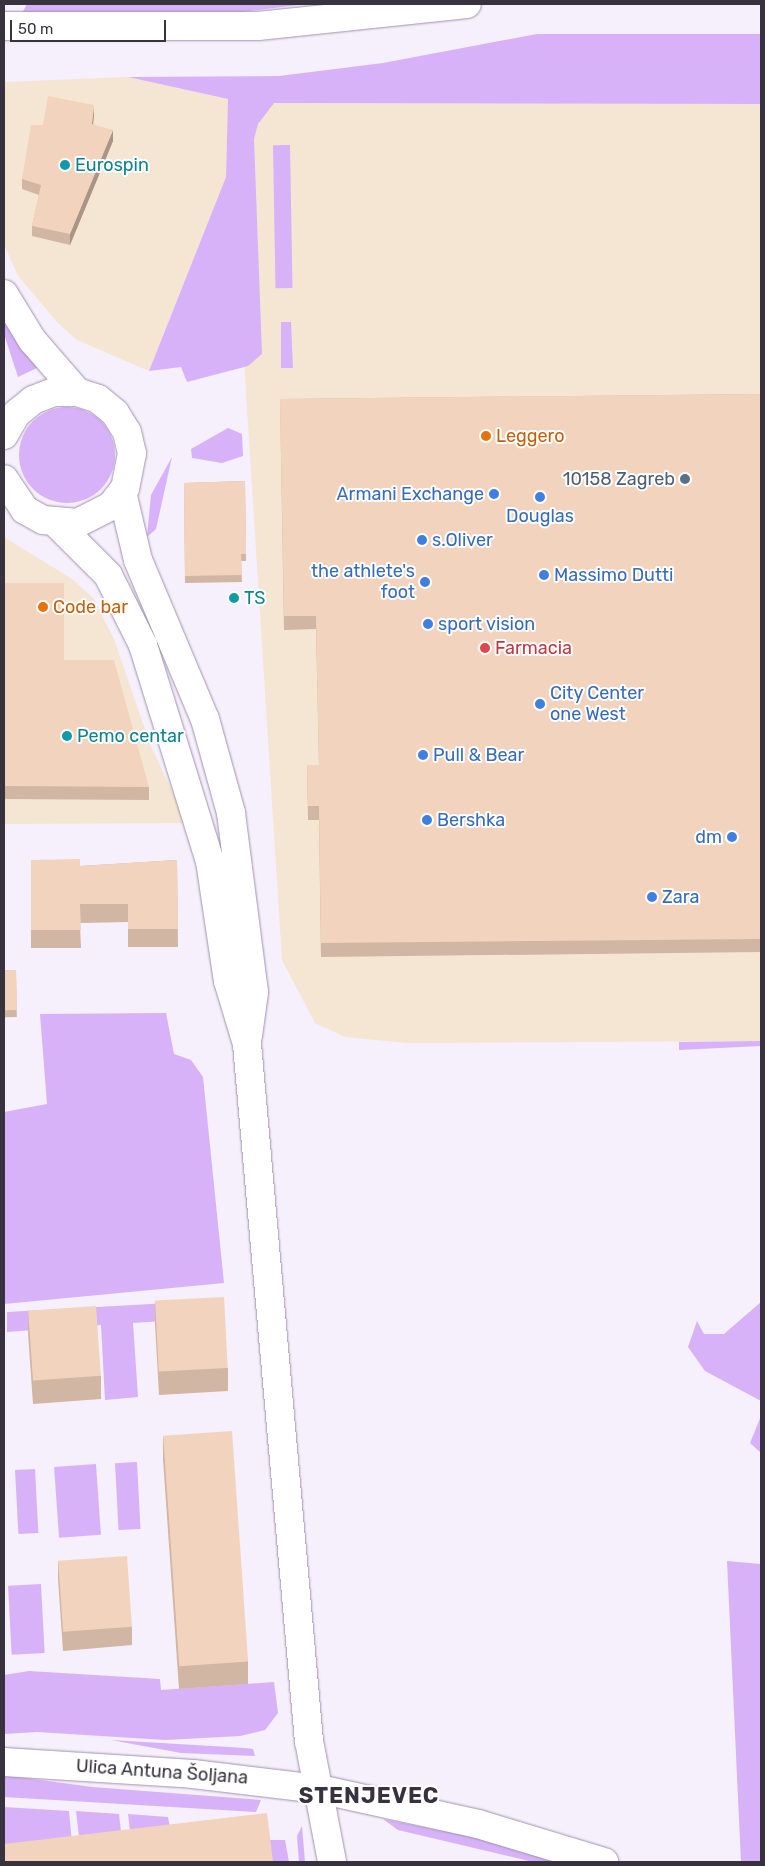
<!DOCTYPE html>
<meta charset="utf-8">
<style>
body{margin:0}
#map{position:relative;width:765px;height:1866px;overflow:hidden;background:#f6effc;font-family:Rubik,sans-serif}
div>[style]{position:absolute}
.commercial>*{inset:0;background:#f4e6d3}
.green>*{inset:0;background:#d7b2f9;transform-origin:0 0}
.round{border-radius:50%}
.roads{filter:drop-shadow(0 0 1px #a091ae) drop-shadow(0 0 1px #a091ae)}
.minor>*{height:28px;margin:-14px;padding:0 14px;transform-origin:14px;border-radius:14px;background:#fff}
.major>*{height:28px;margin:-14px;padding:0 14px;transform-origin:14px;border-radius:14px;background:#fff}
.wall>*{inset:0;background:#d0b6a3;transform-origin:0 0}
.shaded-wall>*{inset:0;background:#a99485}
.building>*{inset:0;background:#f2d4be;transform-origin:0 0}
.dots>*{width:14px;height:14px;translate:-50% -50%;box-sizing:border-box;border:2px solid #fff;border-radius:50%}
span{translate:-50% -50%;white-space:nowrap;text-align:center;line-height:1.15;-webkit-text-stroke:4px #fff;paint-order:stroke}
.culture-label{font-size:18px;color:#0d838f}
.left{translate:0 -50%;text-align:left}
.food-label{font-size:18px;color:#c56008}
.service-label{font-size:18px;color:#4e5e75}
.right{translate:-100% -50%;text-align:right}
.shop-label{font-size:18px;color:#366cbe}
.health-label{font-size:18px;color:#be3a42}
.street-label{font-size:18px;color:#38323e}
.district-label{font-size:22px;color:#38323e;font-weight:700;letter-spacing:1px}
.frame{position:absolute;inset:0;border:5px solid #38323e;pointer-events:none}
.scale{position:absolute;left:10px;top:20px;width:156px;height:22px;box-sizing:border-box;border:2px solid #38323e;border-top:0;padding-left:6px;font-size:15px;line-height:18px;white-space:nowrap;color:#38323e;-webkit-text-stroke:4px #fff;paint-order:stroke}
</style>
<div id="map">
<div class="commercial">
<div style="clip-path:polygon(128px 77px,228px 99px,274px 103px,761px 104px,761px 1041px,406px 1043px,345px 1037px,315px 1023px,282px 960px,228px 108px,226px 177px,149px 371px,77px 340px,58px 323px,18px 276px,4px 244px,4px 82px)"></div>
<div style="clip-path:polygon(4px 537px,72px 579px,93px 598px,114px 639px,150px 744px,187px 823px,4px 824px)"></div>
</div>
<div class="green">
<div style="clip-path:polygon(27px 4px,306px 4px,241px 12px,19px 19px)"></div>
<div style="clip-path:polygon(537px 34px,761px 34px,761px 104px,274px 103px,258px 124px,254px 139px,262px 354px,248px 366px,187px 382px,181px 367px,149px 371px,226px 177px,228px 99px,128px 77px,279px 76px,383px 63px)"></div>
<div style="left:290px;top:145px;width:143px;height:17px;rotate:89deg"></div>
<div style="clip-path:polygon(4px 311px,39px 367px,18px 377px,4px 334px)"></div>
<div style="clip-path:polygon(281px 322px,291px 322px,293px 368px,281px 368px)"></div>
<div class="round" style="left:19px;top:407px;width:96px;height:96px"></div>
<div style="clip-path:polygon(228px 428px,242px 434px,243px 456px,222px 463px,192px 458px,191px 449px)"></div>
<div style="clip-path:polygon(172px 457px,156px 529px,147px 537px,151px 495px)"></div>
<div style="clip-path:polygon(166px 1013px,174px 1054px,191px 1060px,203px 1077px,224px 1283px,4px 1304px,4px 1112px,47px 1104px,40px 1014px)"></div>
<div style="clip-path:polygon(761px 1041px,761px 1046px,679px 1050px,679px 1042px)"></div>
<div style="clip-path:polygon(223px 1300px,224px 1317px,133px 1323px,138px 1397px,105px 1400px,101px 1325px,7px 1332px,7px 1312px)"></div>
<div style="clip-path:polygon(761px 1302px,761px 1401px,705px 1371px,688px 1347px,697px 1321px,704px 1334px,724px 1334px)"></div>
<div style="clip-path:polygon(761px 1416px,761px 1453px,750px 1443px)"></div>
<div style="left:137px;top:1462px;width:67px;height:22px;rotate:87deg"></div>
<div style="left:96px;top:1464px;width:71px;height:42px;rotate:86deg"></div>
<div style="left:35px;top:1469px;width:64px;height:20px;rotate:87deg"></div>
<div style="clip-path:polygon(727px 1561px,761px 1564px,761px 1862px,741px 1862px)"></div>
<div style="left:41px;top:1584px;width:69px;height:33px;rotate:87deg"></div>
<div style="clip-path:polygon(29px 1671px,160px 1679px,161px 1690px,274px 1682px,278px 1713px,265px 1730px,240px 1736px,165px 1740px,37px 1732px,4px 1734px,4px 1675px)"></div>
<div style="clip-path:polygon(111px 1740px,245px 1748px,253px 1749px,255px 1756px,181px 1753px)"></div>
<div style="clip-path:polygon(4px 1775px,92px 1787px,261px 1800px,256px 1812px,4px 1797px)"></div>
<div style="clip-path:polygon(4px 1807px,69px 1811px,73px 1854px,4px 1862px)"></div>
<div style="clip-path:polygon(76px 1811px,119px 1814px,123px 1848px,81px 1853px)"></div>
<div style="clip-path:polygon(128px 1814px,168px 1817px,173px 1843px,132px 1847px)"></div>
<div style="clip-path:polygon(383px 1819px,494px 1841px,568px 1862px,533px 1862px,398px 1830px)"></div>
<div style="clip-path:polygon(302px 1826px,305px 1862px,299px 1862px,297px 1836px)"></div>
<div style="clip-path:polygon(268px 1840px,285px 1840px,289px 1862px,271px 1862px)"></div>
</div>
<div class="roads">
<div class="minor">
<div style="left:4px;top:294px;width:54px;rotate:58.7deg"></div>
<div style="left:32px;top:340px;width:69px;rotate:49.1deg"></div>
<div style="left:4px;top:435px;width:24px;rotate:-60deg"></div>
<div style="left:16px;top:414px;width:22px;rotate:-39deg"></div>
<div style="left:33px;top:400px;width:22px;rotate:-21deg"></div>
<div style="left:54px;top:392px;width:23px"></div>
<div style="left:77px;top:392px;width:22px;rotate:18deg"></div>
<div style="left:98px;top:399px;width:22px;rotate:39deg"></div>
<div style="left:115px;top:413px;width:22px;rotate:58deg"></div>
<div style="left:127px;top:432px;width:22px;rotate:77deg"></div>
<div style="left:132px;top:453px;width:36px;rotate:101deg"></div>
<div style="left:125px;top:488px;width:23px;rotate:128deg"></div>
<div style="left:111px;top:506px;width:37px;rotate:153deg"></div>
<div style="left:78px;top:523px;width:35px;rotate:-175deg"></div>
<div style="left:43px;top:520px;width:21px;rotate:-151deg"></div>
<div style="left:25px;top:510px;width:37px;rotate:-124deg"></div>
<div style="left:122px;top:492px;width:70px;rotate:76.8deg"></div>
<div style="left:138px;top:560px;width:173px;rotate:67.2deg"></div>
<div style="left:205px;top:719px;width:98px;rotate:74.5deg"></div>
<div style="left:231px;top:813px;width:180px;rotate:82.7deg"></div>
<div style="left:254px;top:992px;width:44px;rotate:97.8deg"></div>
<div style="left:56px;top:523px;width:74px;rotate:45deg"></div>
<div style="left:108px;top:575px;width:78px;rotate:63.4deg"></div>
<div style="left:143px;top:645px;width:226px;rotate:72.8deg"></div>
<div style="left:210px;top:861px;width:121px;rotate:81.5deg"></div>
<div style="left:228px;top:981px;width:66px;rotate:73.2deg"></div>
<div style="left:247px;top:1044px;width:700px;rotate:84.92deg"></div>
<div style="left:309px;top:1741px;width:123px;rotate:79.2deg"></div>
<div style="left:4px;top:1762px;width:189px;rotate:3.6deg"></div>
<div style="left:193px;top:1774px;width:127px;rotate:6.8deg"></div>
<div style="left:319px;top:1789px;width:163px;rotate:12.4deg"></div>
<div style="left:478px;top:1824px;width:132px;rotate:16.8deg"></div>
</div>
<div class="major">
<div style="left:4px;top:26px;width:254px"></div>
<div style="left:258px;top:26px;width:210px;rotate:-6deg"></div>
</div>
</div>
<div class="wall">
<div style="clip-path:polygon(94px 115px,93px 124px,113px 141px,70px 245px,32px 236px,32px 226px,39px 195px,22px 189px,22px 179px,43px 125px)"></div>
<div style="clip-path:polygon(761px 394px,761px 952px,321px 957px,319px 820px,308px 820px,307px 765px,319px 765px,316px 629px,284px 630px,280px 399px)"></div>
<div style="clip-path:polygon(245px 481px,246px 561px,241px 561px,242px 582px,185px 583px,184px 483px)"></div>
<div style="clip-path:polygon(4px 583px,64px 660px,149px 787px,149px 800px,4px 799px)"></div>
<div style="clip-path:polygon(31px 860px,80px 866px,177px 860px,178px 947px,128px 947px,128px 922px,80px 923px,81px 948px,31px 948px)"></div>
<div style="left:16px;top:970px;width:47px;height:12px;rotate:89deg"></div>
<div style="clip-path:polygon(155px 1301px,228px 1368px,228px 1391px,159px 1395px,155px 1324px)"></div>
<div style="clip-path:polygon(28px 1310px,101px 1376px,101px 1399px,33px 1404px,28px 1333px)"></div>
<div style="clip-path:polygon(163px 1436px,248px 1661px,248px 1684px,179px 1689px,163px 1459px)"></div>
<div style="clip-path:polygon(58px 1561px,132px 1627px,132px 1645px,63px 1651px,58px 1579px)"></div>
</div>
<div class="shaded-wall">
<div style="clip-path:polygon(94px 105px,94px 115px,92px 134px,92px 124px)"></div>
<div style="clip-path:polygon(113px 130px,113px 141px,70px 245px,70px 234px)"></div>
</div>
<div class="building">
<div style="clip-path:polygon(48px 96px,94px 105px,92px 124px,113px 130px,70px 234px,32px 226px,41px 185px,22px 179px,31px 125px,43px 125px)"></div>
<div style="clip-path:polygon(761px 394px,761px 939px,321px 943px,319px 806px,308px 806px,307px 765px,319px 765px,316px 616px,284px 616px,280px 399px)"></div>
<div style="clip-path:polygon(245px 481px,246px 554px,241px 554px,242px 575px,185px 576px,184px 483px)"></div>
<div style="clip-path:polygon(4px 583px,64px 583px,64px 660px,114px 660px,149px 787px,4px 786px)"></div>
<div style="clip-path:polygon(80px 859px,80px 866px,177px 860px,178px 929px,128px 929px,128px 904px,80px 904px,81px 930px,31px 930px,31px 860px)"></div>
<div style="left:16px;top:970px;width:40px;height:12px;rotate:89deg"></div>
<div style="left:224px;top:1297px;width:71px;height:69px;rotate:87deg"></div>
<div style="left:96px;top:1306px;width:70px;height:68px;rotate:86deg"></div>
<div style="left:232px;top:1431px;width:231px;height:69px;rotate:86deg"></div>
<div style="left:127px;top:1556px;width:71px;height:69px;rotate:86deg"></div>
<div style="clip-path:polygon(267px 1813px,273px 1862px,4px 1862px,4px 1844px)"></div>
</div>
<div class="dots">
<div style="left:65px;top:165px;background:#0f9aa8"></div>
<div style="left:486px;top:436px;background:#e8710a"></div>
<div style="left:685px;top:479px;background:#5c6f8a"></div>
<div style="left:494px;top:494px;background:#3f7fe0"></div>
<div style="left:540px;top:497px;background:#3f7fe0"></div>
<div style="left:422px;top:540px;background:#3f7fe0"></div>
<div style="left:544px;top:575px;background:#3f7fe0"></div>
<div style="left:425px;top:582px;background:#3f7fe0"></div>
<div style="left:234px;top:598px;background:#0f9aa8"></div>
<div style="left:43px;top:607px;background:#e8710a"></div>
<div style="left:428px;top:624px;background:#3f7fe0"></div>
<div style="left:485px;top:648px;background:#e0444e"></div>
<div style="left:540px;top:704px;background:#3f7fe0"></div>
<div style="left:67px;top:736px;background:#0f9aa8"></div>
<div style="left:423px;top:755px;background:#3f7fe0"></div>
<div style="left:427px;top:820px;background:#3f7fe0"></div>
<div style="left:732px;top:837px;background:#3f7fe0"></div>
<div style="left:652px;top:897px;background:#3f7fe0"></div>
</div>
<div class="culture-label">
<span class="left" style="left:75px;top:165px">Eurospin</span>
<span class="left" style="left:244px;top:598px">TS</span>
<span class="left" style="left:77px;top:736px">Pemo centar</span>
</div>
<div class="food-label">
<span class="left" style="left:496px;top:436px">Leggero</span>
<span class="left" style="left:53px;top:607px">Code bar</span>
</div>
<div class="service-label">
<span class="right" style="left:675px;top:479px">10158 Zagreb</span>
</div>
<div class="shop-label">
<span class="right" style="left:484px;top:494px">Armani Exchange</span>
<span style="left:540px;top:516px">Douglas</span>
<span class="left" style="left:432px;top:540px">s.Oliver</span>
<span class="right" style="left:415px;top:582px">the athlete's<br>foot</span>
<span class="left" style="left:554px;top:575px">Massimo Dutti</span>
<span class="left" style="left:438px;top:624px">sport vision</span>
<span class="left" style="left:550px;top:704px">City Center<br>one West</span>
<span class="left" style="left:433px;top:755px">Pull &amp; Bear</span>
<span class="left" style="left:437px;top:820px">Bershka</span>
<span class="right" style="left:722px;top:837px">dm</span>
<span class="left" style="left:662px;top:897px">Zara</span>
</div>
<div class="health-label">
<span class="left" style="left:495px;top:648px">Farmacia</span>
</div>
<div class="street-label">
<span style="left:162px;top:1772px;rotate:4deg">Ulica Antuna Šoljana</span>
</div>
<div class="district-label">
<span style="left:369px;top:1796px">STENJEVEC</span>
</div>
<div class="frame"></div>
<div class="scale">50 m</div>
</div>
